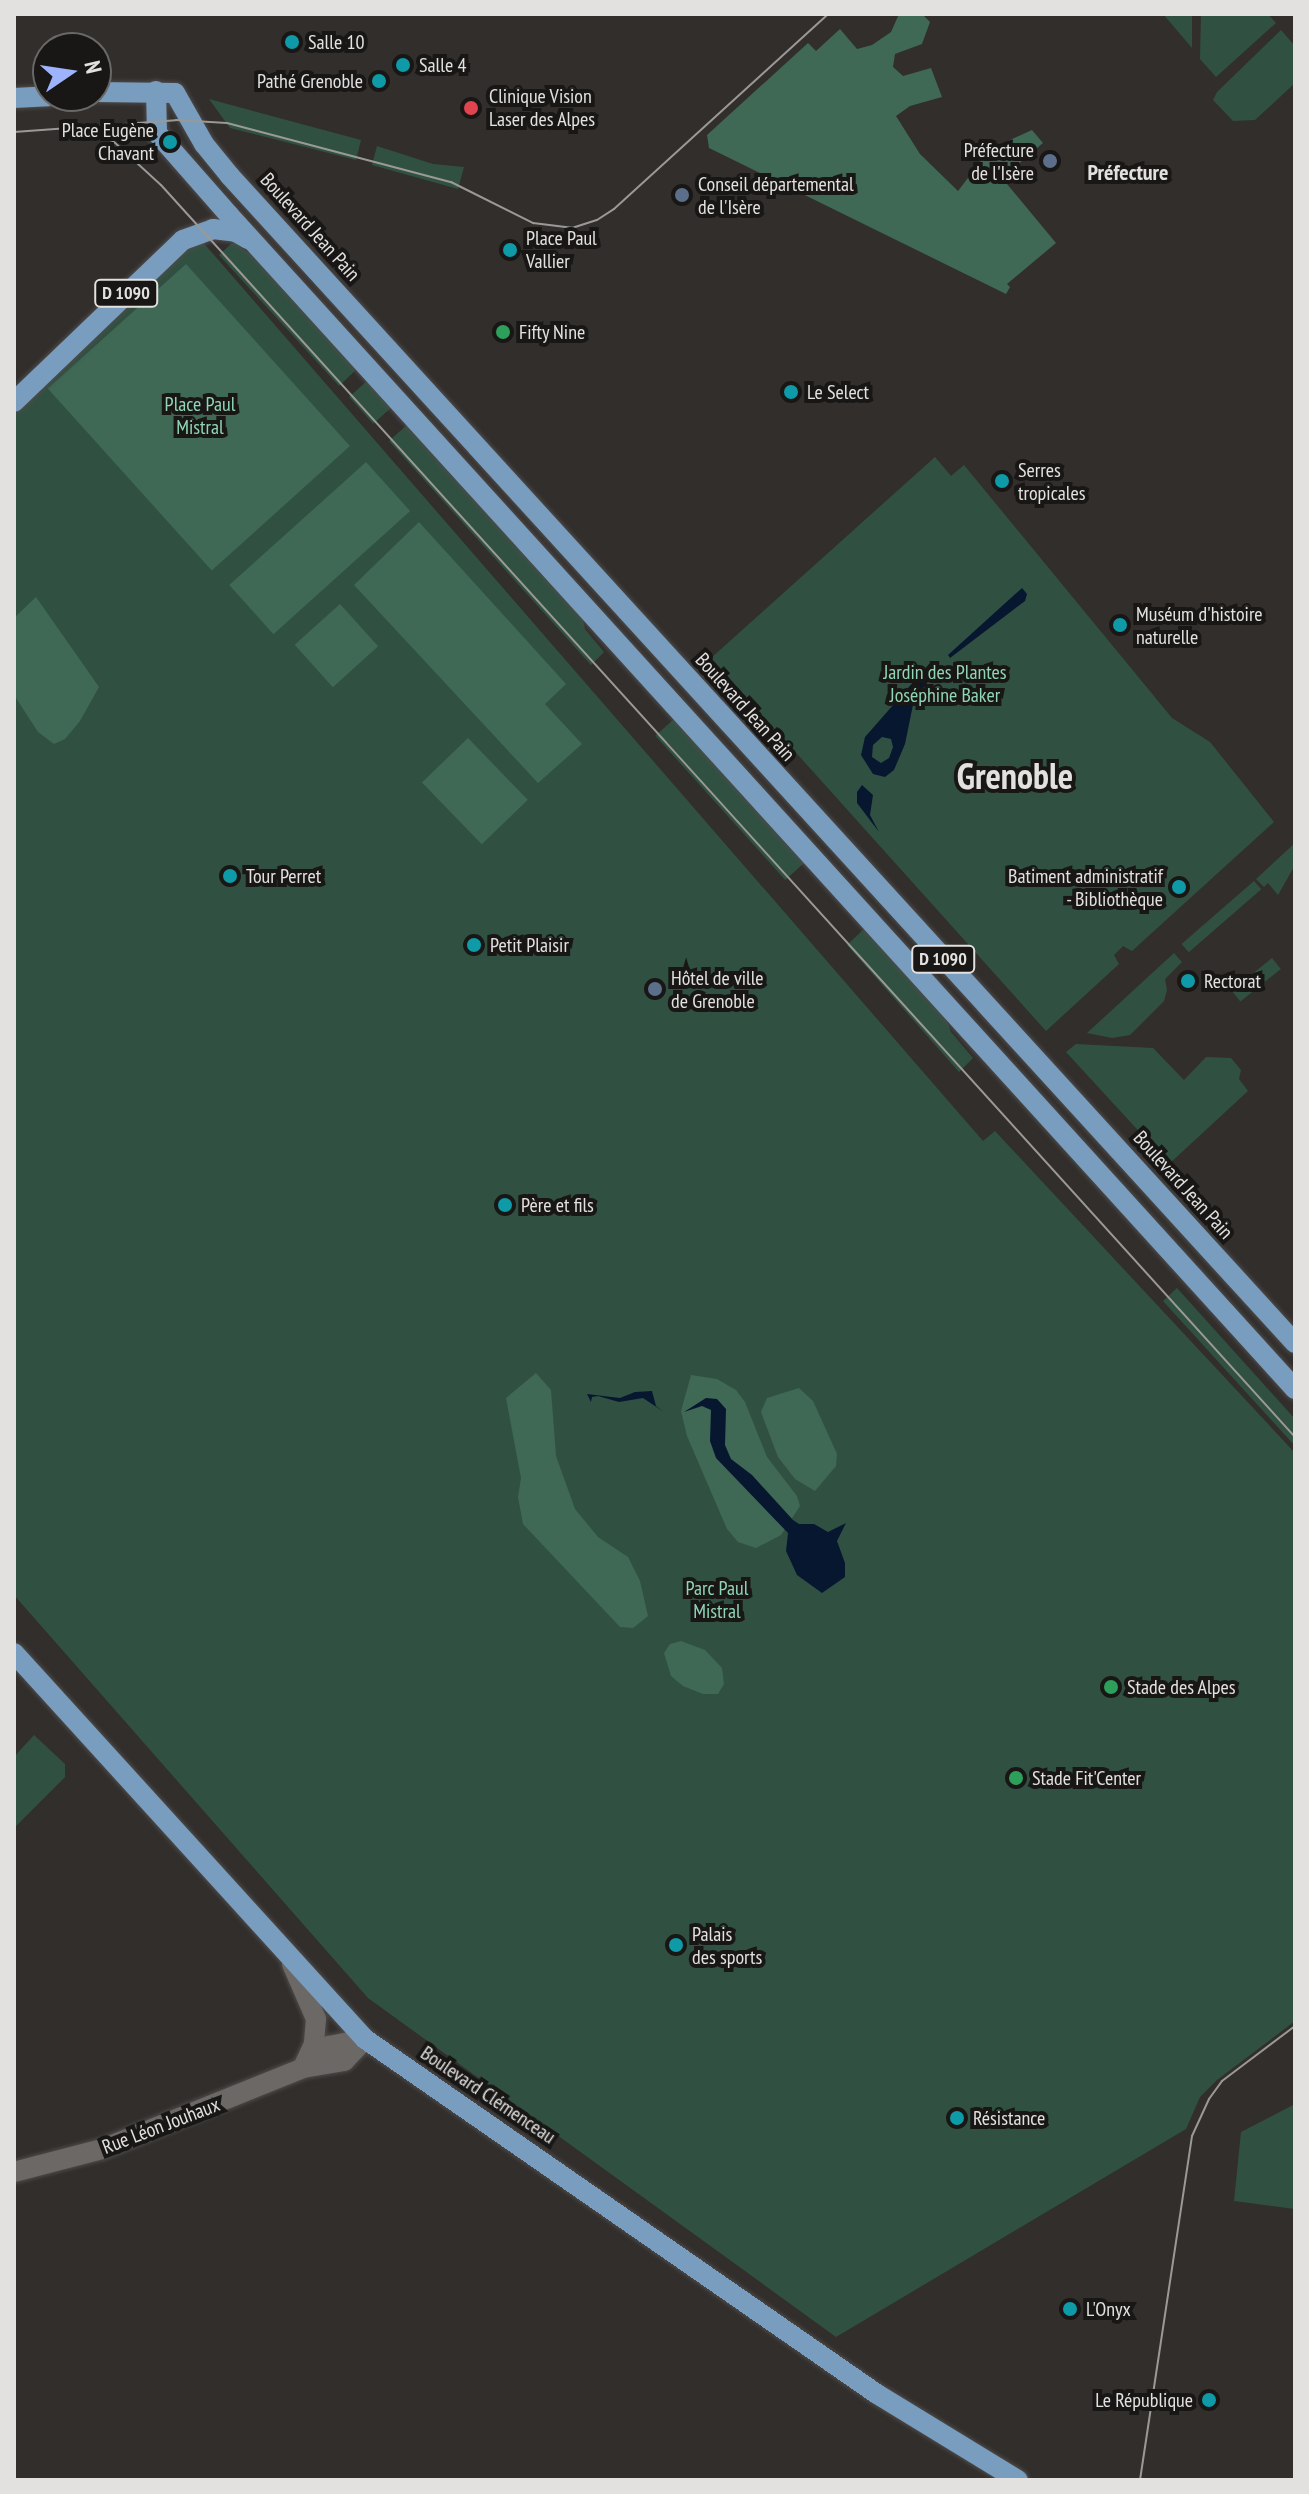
<!DOCTYPE html>
<meta charset="utf-8">
<style>
body{margin:0}
#map{position:relative;width:1309px;height:2494px;overflow:hidden;background:#312e2c;font-family:"PT Sans Narrow",sans-serif}
div>[style]{position:absolute}
.green>*{inset:0;background:#305142;transform-origin:0 0}
.forest>*{inset:0;background:#3f6855;transform-origin:0 0}
.water>*{inset:0;background:#071730}
.roads{filter:drop-shadow(0 0 2px #4e4b4a) drop-shadow(0 0 2px #4e4b4a)}
.minor>*{height:20px;margin:-10px;padding:0 10px;transform-origin:10px;border-radius:10px;background:#6c6866}
.major>*{height:20px;margin:-10px;padding:0 10px;transform-origin:10px;border-radius:10px;background:#789dbe}
.tram>*{height:2px;margin:-1px;padding:0 1px;transform-origin:1px;border-radius:1px;background:#9b9997}
.dots>*{width:22px;height:22px;translate:-50% -50%;box-sizing:border-box;border:4px solid #181716;border-radius:50%}
span{translate:-50% -50%;white-space:nowrap;text-align:center;line-height:1.15;-webkit-text-stroke:8px #181716;paint-order:stroke}
.shield-label span{padding:2px 6px;background:#181716;border:2px solid;border-radius:6px;-webkit-text-stroke-width:0}
.shield-label{font-size:18px;color:#e3e1df;font-weight:700}
.poi-label{font-size:20px;color:#e3e1df}
.left{translate:0 -50%;text-align:left}
.right{translate:-100% -50%;text-align:right}
.street-label{font-size:20px;color:#e3e1df}
.park-label{font-size:20px;color:#90d6b4}
.neighbourhood-label{font-size:22px;color:#e3e1df;font-weight:700}
.town-label{font-size:36px;color:#e3e1df;font-weight:700}
.frame{position:absolute;inset:0;border:16px solid #e3e1df;pointer-events:none}
.north{position:absolute;left:32px;top:32px;width:80px;height:80px;box-sizing:border-box;background:#181716;border:2px solid #696866;border-radius:50%;rotate:77deg;font-size:22px;font-weight:700;line-height:32px;text-align:center;color:#e3e1df}
.north::after{content:'';display:block;margin:auto;width:28px;height:36px;background:#9db4fd;clip-path:polygon(50% 0,100% 100%,50% 72%,0 100%)}
</style>
<div id="map">
<div class="green">
<div style="clip-path:polygon(1163px 14px,1192px 14px,1192px 48px)"></div>
<div style="clip-path:polygon(1201px 14px,1268px 14px,1276px 23px,1216px 77px,1200px 59px)"></div>
<div style="clip-path:polygon(1281px 30px,1295px 46px,1295px 83px,1255px 120px,1233px 121px,1213px 100px,1217px 92px)"></div>
<div style="clip-path:polygon(209px 99px,361px 140px,356px 160px,230px 128px)"></div>
<div style="clip-path:polygon(377px 146px,433px 164px,464px 167px,458px 189px,372px 165px)"></div>
<div style="clip-path:polygon(201px 240px,983px 1141px,995px 1131px,1295px 1453px,1295px 2021px,1217px 2080px,1200px 2097px,1186px 2129px,836px 2337px,368px 1998px,14px 1595px,14px 410px,163px 265px)"></div>
<div style="clip-path:polygon(233px 242px,259px 260px,359px 367px,339px 386px,219px 255px)"></div>
<div style="left:367px;top:381px;width:36px;height:24px;rotate:48deg"></div>
<div style="clip-path:polygon(408px 424px,582px 615px,585px 629px,604px 652px,591px 665px,389px 441px)"></div>
<div style="clip-path:polygon(935px 457px,951px 476px,964px 465px,1172px 718px,1210px 742px,1274px 822px,1132px 951px,1123px 946px,1114px 955px,1119px 964px,1046px 1031px,711px 658px)"></div>
<div style="left:674px;top:719px;width:194px;height:25px;rotate:48deg"></div>
<div style="clip-path:polygon(1295px 843px,1295px 865px,1278px 895px,1268px 883px,1264px 887px,1256px 879px)"></div>
<div style="left:1254px;top:881px;width:11px;height:96px;rotate:49deg"></div>
<div style="clip-path:polygon(865px 928px,946px 1018px,951px 1032px,973px 1058px,959px 1072px,847px 945px)"></div>
<div style="clip-path:polygon(1174px 953px,1182px 962px,1165px 979px,1167px 990px,1164px 1001px,1130px 1035px,1112px 1038px,1087px 1033px)"></div>
<div style="left:1272px;top:958px;width:14px;height:52px;rotate:51deg"></div>
<div style="clip-path:polygon(1076px 1044px,1153px 1048px,1184px 1080px,1206px 1057px,1231px 1058px,1241px 1070px,1239px 1079px,1248px 1091px,1169px 1164px,1066px 1052px)"></div>
<div style="clip-path:polygon(1177px 1288px,1295px 1419px,1295px 1446px,1163px 1301px)"></div>
<div style="clip-path:polygon(34px 1735px,65px 1764px,65px 1777px,14px 1828px,14px 1757px)"></div>
<div style="clip-path:polygon(1295px 2104px,1295px 2209px,1234px 2201px,1241px 2132px)"></div>
</div>
<div class="forest">
<div style="clip-path:polygon(899px 14px,922px 14px,930px 22px,922px 44px,895px 54px,893px 67px,903px 76px,931px 68px,942px 97px,910px 106px,896px 116px,920px 154px,958px 191px,990px 149px,1032px 130px,1043px 143px,1002px 178px,1056px 243px,1007px 284px,1010px 287px,1006px 294px,709px 148px,707px 135px,808px 43px,816px 51px,840px 29px,857px 49px,872px 45px,891px 32px)"></div>
<div style="left:186px;top:264px;width:245px;height:186px;rotate:48deg"></div>
<div style="left:366px;top:462px;width:66px;height:184px;rotate:48deg"></div>
<div style="clip-path:polygon(419px 522px,566px 684px,545px 704px,582px 744px,538px 783px,354px 585px)"></div>
<div style="clip-path:polygon(36px 597px,99px 687px,80px 721px,65px 739px,54px 744px,38px 732px,14px 695px,14px 618px)"></div>
<div style="left:340px;top:604px;width:57px;height:61px;rotate:48deg"></div>
<div style="left:468px;top:738px;width:86px;height:64px;rotate:46deg"></div>
<div style="clip-path:polygon(536px 1373px,551px 1390px,556px 1456px,575px 1509px,598px 1537px,628px 1557px,640px 1581px,648px 1616px,633px 1628px,620px 1627px,523px 1524px,518px 1497px,521px 1478px,506px 1398px)"></div>
<div style="clip-path:polygon(691px 1375px,717px 1379px,736px 1390px,745px 1402px,767px 1457px,797px 1496px,800px 1506px,781px 1535px,756px 1548px,738px 1542px,727px 1529px,687px 1436px,681px 1411px)"></div>
<div style="clip-path:polygon(799px 1388px,813px 1401px,837px 1454px,836px 1466px,815px 1491px,795px 1479px,778px 1457px,761px 1412px,767px 1398px)"></div>
<div style="clip-path:polygon(681px 1641px,705px 1650px,722px 1668px,724px 1684px,718px 1694px,703px 1694px,683px 1686px,671px 1676px,664px 1653px,670px 1644px)"></div>
</div>
<div class="water">
<div style="clip-path:polygon(1022px 588px,1027px 594px,1025px 601px,950px 658px,948px 655px)"></div>
<div style="clip-path:polygon(evenodd,930px 663px,937px 670px,914px 700px,905px 744px,894px 770px,885px 777px,873px 774px,861px 755px,865px 737px,930px 663px,882px 737px,891px 739px,893px 747px,889px 758px,881px 763px,872px 757px,873px 745px,882px 737px)"></div>
<div style="clip-path:polygon(862px 785px,873px 795px,870px 815px,879px 832px,857px 803px,857px 792px)"></div>
<div style="clip-path:polygon(652px 1391px,656px 1406px,664px 1412px,643px 1398px,619px 1402px,598px 1396px,592px 1397px,591px 1402px,587px 1394px,620px 1398px,635px 1392px)"></div>
<div style="clip-path:polygon(706px 1398px,717px 1399px,726px 1409px,725px 1445px,731px 1459px,752px 1475px,793px 1520px,799px 1524px,814px 1524px,828px 1532px,846px 1523px,837px 1541px,845px 1563px,845px 1577px,822px 1593px,797px 1575px,786px 1551px,788px 1533px,716px 1458px,710px 1441px,711px 1410px,702px 1406px,684px 1412px)"></div>
</div>
<div class="roads">
<div class="minor">
<div style="left:292px;top:1964px;width:60px;rotate:66.4deg"></div>
<div style="left:316px;top:2019px;width:25px;rotate:95deg"></div>
<div style="left:314px;top:2044px;width:26px;rotate:115deg"></div>
<div style="left:308px;top:2061px;width:11px;rotate:-49deg"></div>
<div style="left:315px;top:2053px;width:16px;rotate:-27deg"></div>
<div style="left:329px;top:2046px;width:37px;rotate:-11deg"></div>
<div style="left:14px;top:2172px;width:91px;rotate:-14.6deg"></div>
<div style="left:102px;top:2149px;width:217px;rotate:-21.9deg"></div>
<div style="left:303px;top:2068px;width:42px;rotate:-9.7deg"></div>
<div style="left:344px;top:2061px;width:30px;rotate:-46deg"></div>
</div>
<div class="major">
<div style="left:156px;top:91px;width:42px;rotate:88.6deg"></div>
<div style="left:157px;top:133px;width:109px;rotate:48.7deg"></div>
<div style="left:229px;top:215px;width:1586px;rotate:47.76deg"></div>
<div style="left:96px;top:92px;width:79px;rotate:0.7deg"></div>
<div style="left:175px;top:93px;width:59px;rotate:60.4deg"></div>
<div style="left:204px;top:144px;width:41px;rotate:50.9deg"></div>
<div style="left:230px;top:176px;width:1580px;rotate:47.62deg"></div>
<div style="left:14px;top:98px;width:34px;rotate:-3deg"></div>
<div style="left:14px;top:402px;width:234px;rotate:-43.8deg"></div>
<div style="left:183px;top:240px;width:32px;rotate:-20deg"></div>
<div style="left:213px;top:229px;width:23px;rotate:7deg"></div>
<div style="left:236px;top:232px;width:14px;rotate:30deg"></div>
<div style="left:14px;top:1653px;width:522px;rotate:47.72deg"></div>
<div style="left:365px;top:2039px;width:623px;rotate:34.74deg"></div>
<div style="left:877px;top:2394px;width:165px;rotate:31.4deg"></div>
</div>
</div>
<div class="tram">
<div style="left:69px;top:128px;width:46px;rotate:16.5deg"></div>
<div style="left:113px;top:141px;width:65px;rotate:42.5deg"></div>
<div style="left:161px;top:185px;width:1689px;rotate:47.83deg"></div>
<div style="left:14px;top:132px;width:162px;rotate:-4.2deg"></div>
<div style="left:176px;top:120px;width:51px;rotate:3.4deg"></div>
<div style="left:227px;top:123px;width:232px;rotate:14.8deg"></div>
<div style="left:451px;top:182px;width:92px;rotate:26.6deg"></div>
<div style="left:533px;top:223px;width:39px;rotate:7deg"></div>
<div style="left:572px;top:228px;width:26px;rotate:-18deg"></div>
<div style="left:597px;top:220px;width:20px;rotate:-33deg"></div>
<div style="left:614px;top:209px;width:290px;rotate:-42.3deg"></div>
<div style="left:1140px;top:2480px;width:348px;rotate:-81.4deg"></div>
<div style="left:1192px;top:2136px;width:41px;rotate:-65.3deg"></div>
<div style="left:1209px;top:2099px;width:22px;rotate:-54deg"></div>
<div style="left:1222px;top:2081px;width:91px;rotate:-37deg"></div>
</div>
<div class="dots">
<div style="left:292px;top:42px;background:#0f9aa8"></div>
<div style="left:403px;top:65px;background:#0f9aa8"></div>
<div style="left:379px;top:81px;background:#0f9aa8"></div>
<div style="left:471px;top:108px;background:#e0444e"></div>
<div style="left:170px;top:142px;background:#0f9aa8"></div>
<div style="left:1050px;top:161px;background:#5c6f8a"></div>
<div style="left:682px;top:195px;background:#5c6f8a"></div>
<div style="left:510px;top:250px;background:#0f9aa8"></div>
<div style="left:503px;top:332px;background:#2e9e5b"></div>
<div style="left:791px;top:392px;background:#0f9aa8"></div>
<div style="left:1002px;top:481px;background:#0f9aa8"></div>
<div style="left:1120px;top:625px;background:#0f9aa8"></div>
<div style="left:230px;top:876px;background:#0f9aa8"></div>
<div style="left:1179px;top:887px;background:#0f9aa8"></div>
<div style="left:474px;top:945px;background:#0f9aa8"></div>
<div style="left:1188px;top:981px;background:#0f9aa8"></div>
<div style="left:655px;top:989px;background:#5c6f8a"></div>
<div style="left:505px;top:1205px;background:#0f9aa8"></div>
<div style="left:1111px;top:1687px;background:#2e9e5b"></div>
<div style="left:1016px;top:1778px;background:#2e9e5b"></div>
<div style="left:676px;top:1945px;background:#0f9aa8"></div>
<div style="left:957px;top:2118px;background:#0f9aa8"></div>
<div style="left:1070px;top:2309px;background:#0f9aa8"></div>
<div style="left:1209px;top:2400px;background:#0f9aa8"></div>
</div>
<div class="shield-label">
<span style="left:126px;top:293px">D 1090</span>
<span style="left:943px;top:959px">D 1090</span>
</div>
<div class="poi-label">
<span class="left" style="left:308px;top:42px">Salle 10</span>
<span class="left" style="left:419px;top:65px">Salle 4</span>
<span class="right" style="left:363px;top:81px">Pathé Grenoble</span>
<span class="left" style="left:489px;top:108px">Clinique Vision<br>Laser des Alpes</span>
<span class="right" style="left:154px;top:142px">Place Eugène<br>Chavant</span>
<span class="right" style="left:1034px;top:162px">Préfecture<br>de l'Isère</span>
<span class="left" style="left:698px;top:196px">Conseil départemental<br>de l'Isère</span>
<span class="left" style="left:526px;top:250px">Place Paul<br>Vallier</span>
<span class="left" style="left:519px;top:332px">Fifty Nine</span>
<span class="left" style="left:807px;top:392px">Le Select</span>
<span class="left" style="left:1018px;top:482px">Serres<br>tropicales</span>
<span class="left" style="left:1136px;top:626px">Muséum d'histoire<br>naturelle</span>
<span class="left" style="left:246px;top:876px">Tour Perret</span>
<span class="right" style="left:1163px;top:888px">Batiment administratif<br>- Bibliothèque</span>
<span class="left" style="left:490px;top:945px">Petit Plaisir</span>
<span class="left" style="left:671px;top:990px">Hôtel de ville<br>de Grenoble</span>
<span class="left" style="left:1204px;top:981px">Rectorat</span>
<span class="left" style="left:521px;top:1205px">Père et fils</span>
<span class="left" style="left:1127px;top:1687px">Stade des Alpes</span>
<span class="left" style="left:1032px;top:1778px">Stade Fit'Center</span>
<span class="left" style="left:692px;top:1946px">Palais<br>des sports</span>
<span class="left" style="left:973px;top:2118px">Résistance</span>
<span class="left" style="left:1086px;top:2309px">L'Onyx</span>
<span class="right" style="left:1193px;top:2400px">Le République</span>
</div>
<div class="street-label">
<span style="left:310px;top:227px;rotate:48deg">Boulevard Jean Pain</span>
<span style="left:745px;top:707px;rotate:48deg">Boulevard Jean Pain</span>
<span style="left:1183px;top:1185px;rotate:48deg">Boulevard Jean Pain</span>
<span style="left:488px;top:2095px;rotate:34deg">Boulevard Clémenceau</span>
<span style="left:161px;top:2126px;rotate:-21deg">Rue Léon Jouhaux</span>
</div>
<div class="park-label">
<span style="left:200px;top:416px">Place Paul<br>Mistral</span>
<span style="left:945px;top:684px">Jardin des Plantes<br>Joséphine Baker</span>
<span style="left:717px;top:1600px">Parc Paul<br>Mistral</span>
</div>
<div class="neighbourhood-label">
<span style="left:1128px;top:173px">Préfecture</span>
</div>
<div class="town-label">
<span style="left:1015px;top:776px">Grenoble</span>
</div>
<div class="frame"></div>
<div class="north">N</div>
</div>
